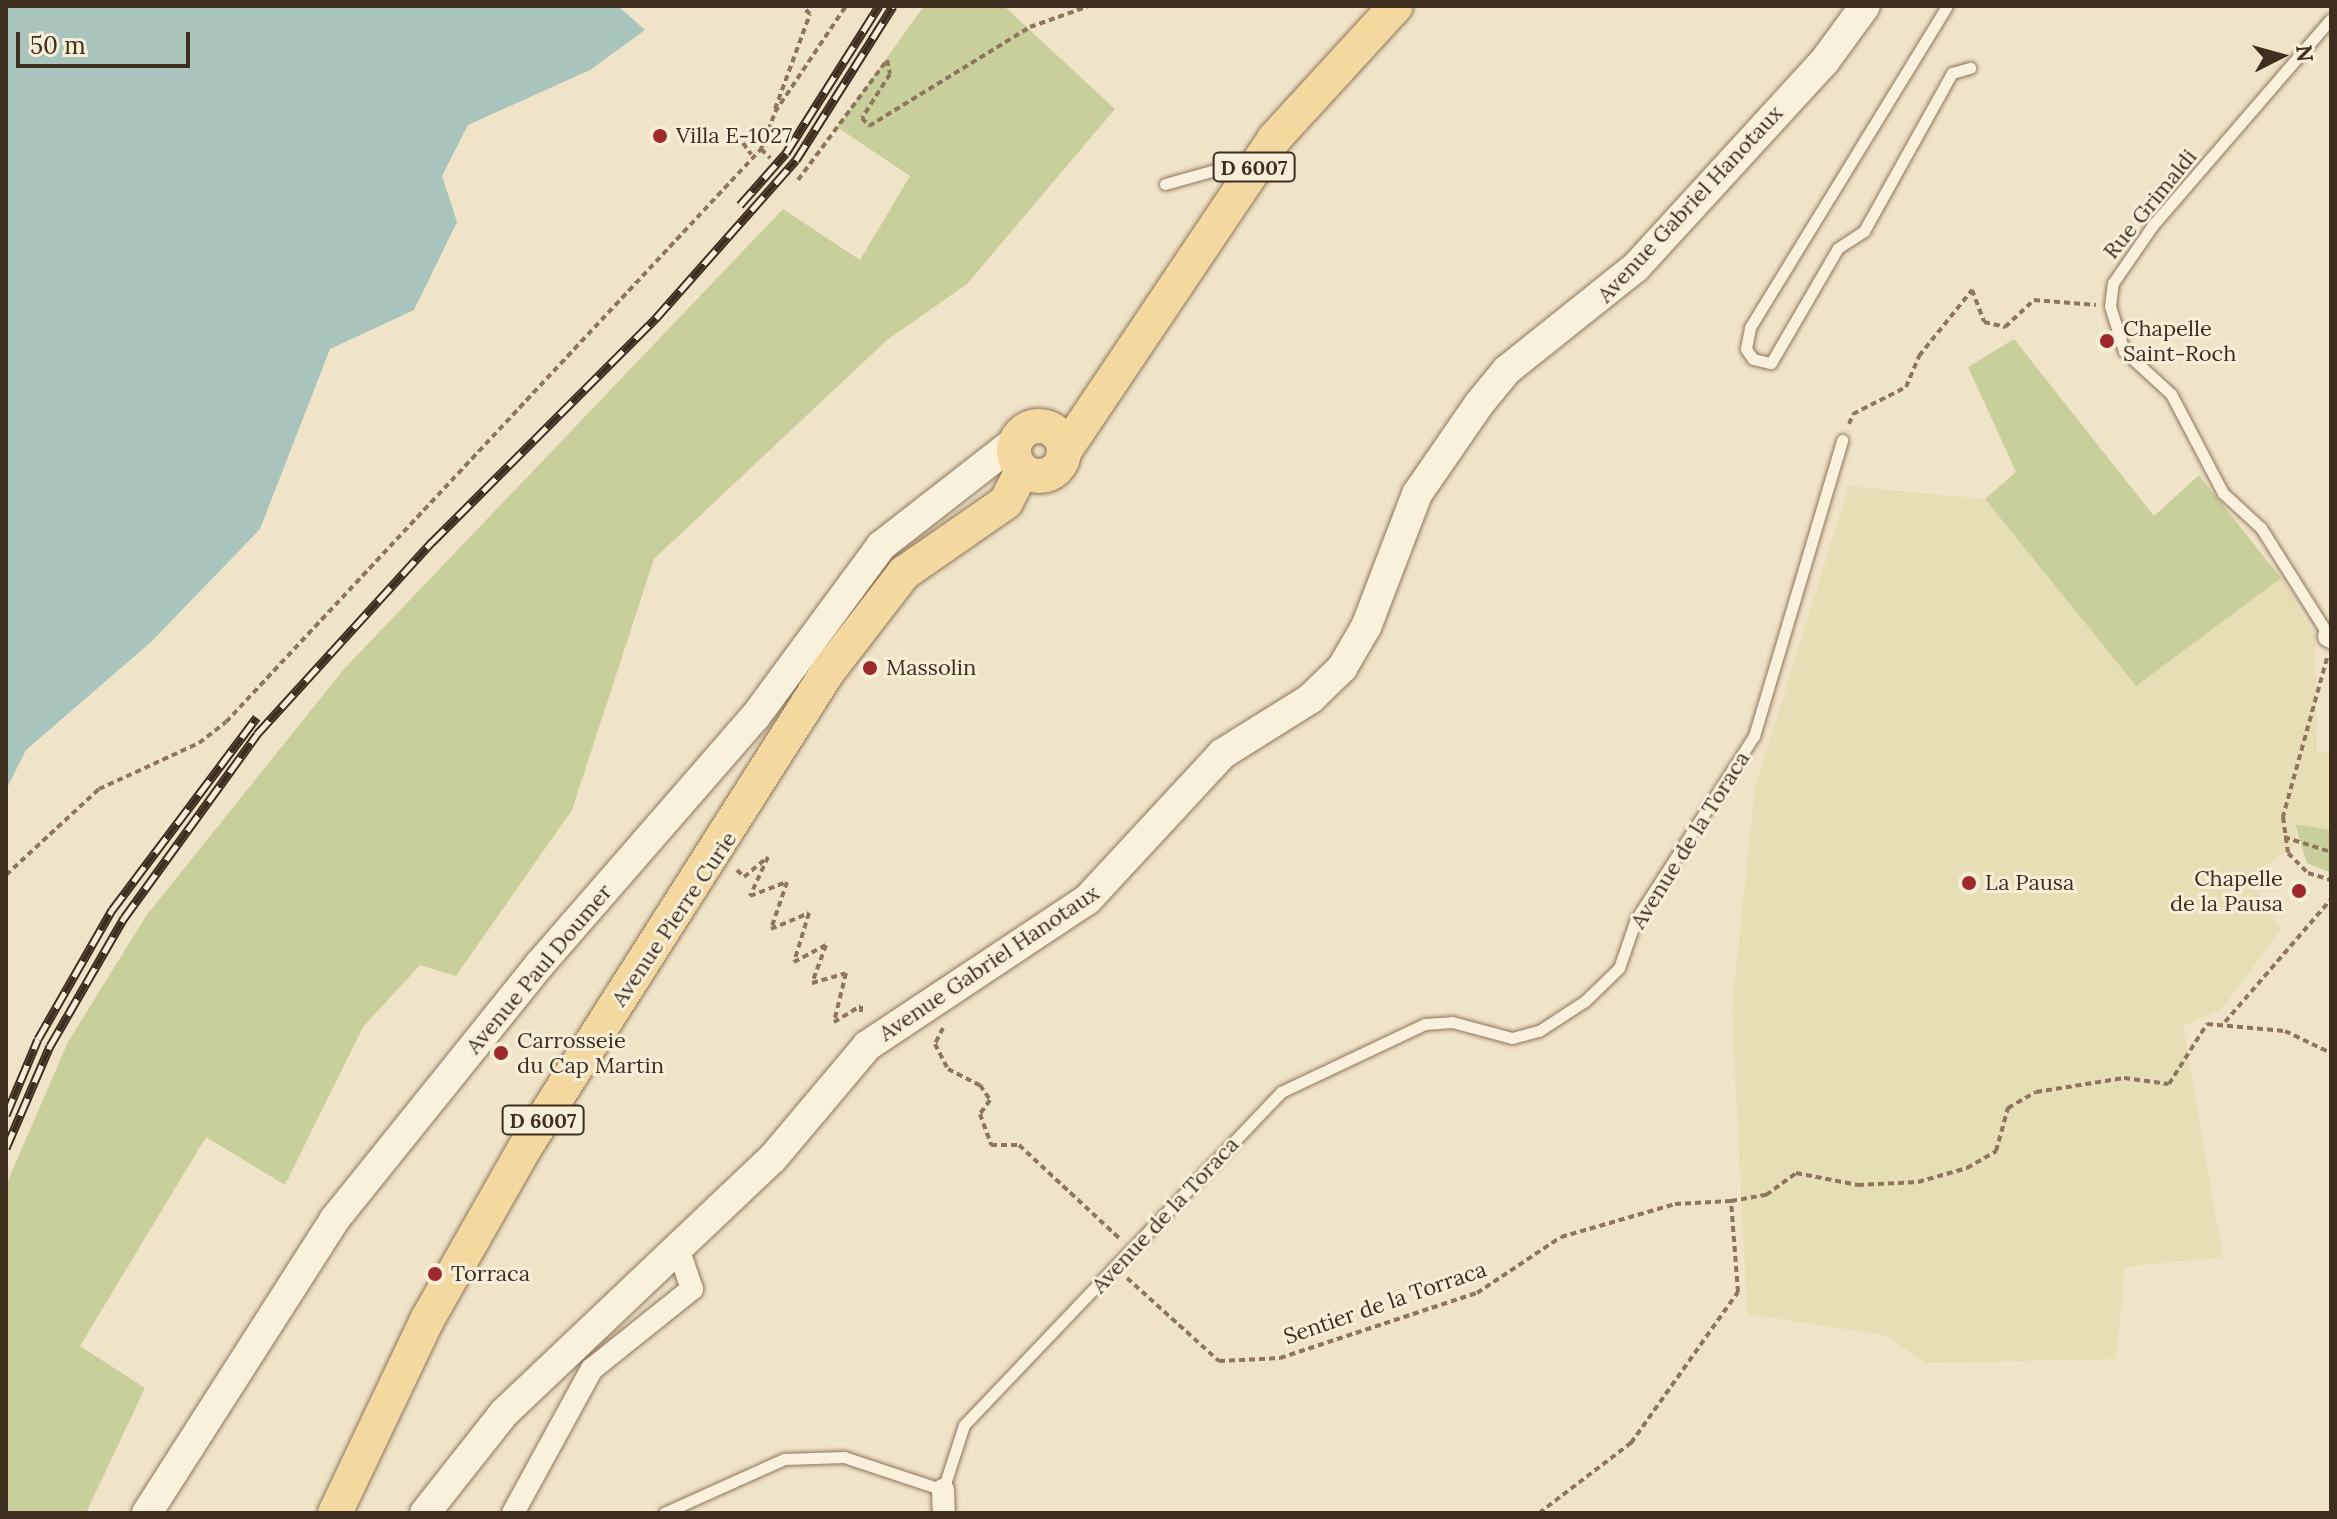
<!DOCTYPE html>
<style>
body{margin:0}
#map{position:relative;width:2337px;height:1519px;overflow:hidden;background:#f0e4c8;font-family:Lora,serif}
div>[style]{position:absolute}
.farmland>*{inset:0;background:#e6deb5}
.green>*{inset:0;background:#c9cf9b}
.water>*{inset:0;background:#a9c4bc}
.path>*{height:4px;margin-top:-2px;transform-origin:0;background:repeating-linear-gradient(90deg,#8d765c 0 6px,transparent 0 10px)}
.roads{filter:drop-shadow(0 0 2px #8d765c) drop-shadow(0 0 2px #8d765c)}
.lane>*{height:11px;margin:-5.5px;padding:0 5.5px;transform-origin:5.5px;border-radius:5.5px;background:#faf1dc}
.street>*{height:22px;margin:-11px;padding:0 11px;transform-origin:11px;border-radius:11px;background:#faf1dc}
.secondary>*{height:30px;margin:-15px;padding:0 15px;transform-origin:15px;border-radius:15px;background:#faf1dc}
.primary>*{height:34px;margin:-17px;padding:0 17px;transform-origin:17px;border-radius:17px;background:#f3d9a0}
.primary>.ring{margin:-17px;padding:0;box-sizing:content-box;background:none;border:34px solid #f3d9a0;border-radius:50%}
.rail>*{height:9px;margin-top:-4.5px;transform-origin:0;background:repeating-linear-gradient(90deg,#f7eed8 0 18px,#3d2e20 0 36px);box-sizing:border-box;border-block:2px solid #3d2e20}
.dots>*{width:22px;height:22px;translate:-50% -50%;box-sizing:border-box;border:4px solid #f7eed8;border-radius:50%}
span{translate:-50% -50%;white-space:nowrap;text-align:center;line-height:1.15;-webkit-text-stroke:6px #f7eed8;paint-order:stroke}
.shield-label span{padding:2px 6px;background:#f7eed8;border:2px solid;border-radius:6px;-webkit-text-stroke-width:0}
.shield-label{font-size:20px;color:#3d2e20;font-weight:700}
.poi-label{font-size:22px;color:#3d2e20}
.left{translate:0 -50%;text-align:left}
.right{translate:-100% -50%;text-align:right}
.street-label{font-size:22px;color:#3d2e20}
.frame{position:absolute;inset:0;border:8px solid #3d2e20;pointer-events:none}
.north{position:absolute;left:2241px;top:16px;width:80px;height:80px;-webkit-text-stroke:6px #f7eed8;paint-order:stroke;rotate:84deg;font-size:22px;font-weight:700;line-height:32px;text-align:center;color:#3d2e20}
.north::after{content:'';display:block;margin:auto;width:28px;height:36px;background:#3d2e20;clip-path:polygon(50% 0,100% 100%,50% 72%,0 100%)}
.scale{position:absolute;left:16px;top:32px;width:174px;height:36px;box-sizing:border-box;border:4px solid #3d2e20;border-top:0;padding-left:10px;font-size:24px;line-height:28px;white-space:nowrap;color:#3d2e20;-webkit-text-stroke:6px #f7eed8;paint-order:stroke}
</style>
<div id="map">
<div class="farmland">
<div style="clip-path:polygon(1849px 486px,1985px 499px,2136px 686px,2281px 578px,2315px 637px,2317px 752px,2331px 752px,2331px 830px,2295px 824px,2296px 844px,2248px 878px,2281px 929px,2222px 1009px,2183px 1026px,2223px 1257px,2125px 1267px,2116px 1359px,1925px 1363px,1884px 1335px,1747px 1314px,1732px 1008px,1755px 787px)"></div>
</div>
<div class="green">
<div style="clip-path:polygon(924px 6px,1004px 6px,1115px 109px,967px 284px,887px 340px,654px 559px,572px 810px,456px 976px,420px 965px,363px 1027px,285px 1185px,206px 1137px,80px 1346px,145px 1388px,86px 1513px,6px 1513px,6px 1185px,68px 1042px,146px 916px,344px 669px,783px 209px,860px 260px,910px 176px,837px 127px)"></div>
<div style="clip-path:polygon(2014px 339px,2154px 516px,2199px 475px,2281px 578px,2136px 686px,1985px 499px,2016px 472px,1968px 367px)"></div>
<div style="clip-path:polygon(2295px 824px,2331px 830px,2331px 873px,2307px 863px)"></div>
</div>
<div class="water">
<div style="clip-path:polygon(6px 6px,618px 6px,645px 30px,590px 70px,468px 125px,442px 176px,457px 222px,414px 310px,330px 349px,260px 529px,151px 642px,26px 750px,6px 790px)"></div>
</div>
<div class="path">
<div style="left:775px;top:109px;width:101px;rotate:-69.8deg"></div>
<div style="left:810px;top:14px;width:11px;rotate:-135deg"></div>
<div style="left:743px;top:143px;width:14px;rotate:54deg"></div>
<div style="left:761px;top:149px;width:40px;rotate:-69deg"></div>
<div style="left:775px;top:112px;width:128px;rotate:-56.2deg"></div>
<div style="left:761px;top:149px;width:13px;rotate:45deg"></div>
<div style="left:798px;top:180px;width:149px;rotate:-53.4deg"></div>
<div style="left:887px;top:60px;width:14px;rotate:78deg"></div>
<div style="left:890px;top:74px;width:52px;rotate:122.5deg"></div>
<div style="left:862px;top:118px;width:11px;rotate:49deg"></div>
<div style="left:869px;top:126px;width:189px;rotate:-31.6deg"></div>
<div style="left:1030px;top:27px;width:63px;rotate:-19.6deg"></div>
<div style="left:1849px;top:424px;width:11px;rotate:-68deg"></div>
<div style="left:1853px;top:414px;width:59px;rotate:-27deg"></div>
<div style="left:1906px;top:387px;width:34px;rotate:-67deg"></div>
<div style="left:1919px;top:356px;width:85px;rotate:-51.2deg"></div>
<div style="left:1972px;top:290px;width:34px;rotate:69deg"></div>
<div style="left:1984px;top:322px;width:22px;rotate:13deg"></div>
<div style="left:2005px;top:327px;width:40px;rotate:-43deg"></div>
<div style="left:2034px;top:300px;width:62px;rotate:4.6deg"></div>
<div style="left:2327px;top:658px;width:165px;rotate:105.5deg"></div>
<div style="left:2283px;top:817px;width:36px;rotate:82deg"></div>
<div style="left:2288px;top:853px;width:28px;rotate:45deg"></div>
<div style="left:2308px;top:873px;width:24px;rotate:17deg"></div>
<div style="left:2284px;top:837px;width:49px;rotate:17.7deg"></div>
<div style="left:737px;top:870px;width:10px;rotate:45deg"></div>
<div style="left:744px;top:877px;width:31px;rotate:-40deg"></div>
<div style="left:768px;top:857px;width:43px;rotate:114.8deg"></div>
<div style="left:750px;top:896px;width:40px;rotate:-21deg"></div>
<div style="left:787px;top:882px;width:50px;rotate:108.8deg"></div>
<div style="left:771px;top:929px;width:41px;rotate:-22.8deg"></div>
<div style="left:809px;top:913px;width:51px;rotate:107deg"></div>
<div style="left:794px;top:962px;width:36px;rotate:-28deg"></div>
<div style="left:826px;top:945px;width:40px;rotate:110.2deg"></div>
<div style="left:812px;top:983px;width:35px;rotate:-16deg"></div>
<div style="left:846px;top:973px;width:50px;rotate:103.8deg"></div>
<div style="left:834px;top:1022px;width:31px;rotate:-31deg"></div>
<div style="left:861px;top:1006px;width:10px;rotate:90deg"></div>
<div style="left:6px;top:875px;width:127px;rotate:-42.8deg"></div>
<div style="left:99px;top:789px;width:110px;rotate:-24.7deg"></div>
<div style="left:199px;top:743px;width:34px;rotate:-38deg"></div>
<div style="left:226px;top:722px;width:784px;rotate:-46.96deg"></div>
<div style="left:2225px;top:1022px;width:162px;rotate:-49.2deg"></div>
<div style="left:943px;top:1028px;width:18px;rotate:117deg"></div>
<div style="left:935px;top:1044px;width:28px;rotate:63deg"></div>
<div style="left:948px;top:1069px;width:36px;rotate:27deg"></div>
<div style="left:980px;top:1085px;width:18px;rotate:56deg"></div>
<div style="left:990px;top:1100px;width:17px;rotate:126deg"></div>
<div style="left:980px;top:1114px;width:33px;rotate:70deg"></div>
<div style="left:991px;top:1145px;width:28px"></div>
<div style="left:1019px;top:1145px;width:138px;rotate:42.9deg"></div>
<div style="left:1127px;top:1278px;width:124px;rotate:42.1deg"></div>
<div style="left:1219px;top:1361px;width:61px;rotate:-2.8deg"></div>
<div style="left:1280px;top:1358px;width:207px;rotate:-18.3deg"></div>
<div style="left:1477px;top:1293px;width:101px;rotate:-33.7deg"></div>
<div style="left:1561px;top:1237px;width:119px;rotate:-16.1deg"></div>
<div style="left:1675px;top:1204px;width:56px;rotate:-3.1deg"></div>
<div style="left:1539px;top:1513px;width:116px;rotate:-37.3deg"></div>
<div style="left:1631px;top:1443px;width:185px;rotate:-54.7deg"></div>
<div style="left:1738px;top:1292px;width:91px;rotate:-94.4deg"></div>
<div style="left:1731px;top:1201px;width:36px;rotate:-10deg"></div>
<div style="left:1766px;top:1195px;width:37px;rotate:-36deg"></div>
<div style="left:1796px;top:1173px;width:63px;rotate:11deg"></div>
<div style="left:1858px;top:1185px;width:60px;rotate:-2.9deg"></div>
<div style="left:1918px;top:1182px;width:51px;rotate:-15.9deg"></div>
<div style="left:1967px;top:1168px;width:34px;rotate:-30deg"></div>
<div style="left:1996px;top:1151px;width:45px;rotate:-74.4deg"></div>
<div style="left:2008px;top:1108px;width:32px;rotate:-30deg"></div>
<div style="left:2036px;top:1092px;width:89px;rotate:-9deg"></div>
<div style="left:2124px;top:1078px;width:45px;rotate:7.6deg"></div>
<div style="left:2169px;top:1084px;width:71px;rotate:-57.7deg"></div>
<div style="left:2207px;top:1024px;width:78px;rotate:5.1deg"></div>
<div style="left:2285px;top:1031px;width:51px;rotate:25.6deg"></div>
</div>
<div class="roads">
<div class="lane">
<div style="left:1947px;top:6px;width:377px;rotate:121.5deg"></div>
<div style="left:1750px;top:328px;width:21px;rotate:101deg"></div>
<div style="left:1746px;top:349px;width:12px;rotate:55deg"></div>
<div style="left:1753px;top:359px;width:18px;rotate:13deg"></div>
<div style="left:1771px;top:363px;width:133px;rotate:-59.8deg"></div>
<div style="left:1838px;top:248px;width:31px;rotate:-33deg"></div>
<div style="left:1864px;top:231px;width:181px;rotate:-60.9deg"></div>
<div style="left:1952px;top:73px;width:19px;rotate:-16deg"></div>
<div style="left:1165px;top:184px;width:52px;rotate:-15.6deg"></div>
<div style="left:1215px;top:170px;width:31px;rotate:19deg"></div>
<div style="left:2329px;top:636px;width:128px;rotate:-122.2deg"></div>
<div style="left:2261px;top:528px;width:52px;rotate:-137.4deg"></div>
<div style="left:2223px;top:493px;width:112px;rotate:-117.7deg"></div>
<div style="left:2171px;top:394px;width:64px;rotate:-137.5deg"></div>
<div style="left:2124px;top:351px;width:47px;rotate:-107.3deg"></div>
<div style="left:2110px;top:306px;width:23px;rotate:-83deg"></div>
<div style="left:2113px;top:283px;width:70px;rotate:-55.4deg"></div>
<div style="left:2153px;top:225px;width:272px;rotate:-49.2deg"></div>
<div style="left:664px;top:1513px;width:132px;rotate:-24.2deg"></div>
<div style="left:784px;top:1459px;width:60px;rotate:-1.9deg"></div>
<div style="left:844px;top:1457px;width:104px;rotate:18.4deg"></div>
<div style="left:943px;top:1490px;width:68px;rotate:-72.1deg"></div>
<div style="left:964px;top:1425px;width:460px;rotate:-46.4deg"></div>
<div style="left:1281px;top:1092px;width:159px;rotate:-25.3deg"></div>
<div style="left:1425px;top:1024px;width:27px;rotate:-4deg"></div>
<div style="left:1452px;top:1022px;width:62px;rotate:14.9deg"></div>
<div style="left:1512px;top:1038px;width:28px;rotate:-15deg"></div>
<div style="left:1539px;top:1031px;width:55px;rotate:-33.1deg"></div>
<div style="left:1585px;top:1001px;width:47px;rotate:-44.1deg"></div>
<div style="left:1619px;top:968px;width:52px;rotate:-70.9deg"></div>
<div style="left:1636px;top:919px;width:218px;rotate:-57.2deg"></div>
<div style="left:1754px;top:736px;width:309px;rotate:-73.4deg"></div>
</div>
<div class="street">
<div style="left:2329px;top:636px;width:2px;rotate:27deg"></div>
<div style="left:943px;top:1490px;width:23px;rotate:88deg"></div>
<div style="left:513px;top:1513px;width:164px;rotate:-61.3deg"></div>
<div style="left:592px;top:1369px;width:128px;rotate:-38.7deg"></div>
<div style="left:692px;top:1289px;width:39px;rotate:-109deg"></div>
</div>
<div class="secondary">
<div style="left:147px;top:1513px;width:349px;rotate:-57.4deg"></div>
<div style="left:335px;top:1219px;width:327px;rotate:-51.2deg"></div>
<div style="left:540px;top:964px;width:327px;rotate:-49deg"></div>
<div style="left:755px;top:717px;width:212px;rotate:-53.6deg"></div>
<div style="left:881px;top:546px;width:171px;rotate:-37.9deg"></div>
<div style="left:425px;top:1513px;width:127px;rotate:-51.7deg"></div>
<div style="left:504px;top:1413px;width:369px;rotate:-43.5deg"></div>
<div style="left:772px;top:1159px;width:148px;rotate:-49.9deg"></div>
<div style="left:867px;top:1046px;width:264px;rotate:-33.6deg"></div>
<div style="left:1087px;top:900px;width:199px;rotate:-47.2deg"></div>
<div style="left:1222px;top:754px;width:104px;rotate:-32deg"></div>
<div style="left:1310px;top:699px;width:45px;rotate:-44.1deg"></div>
<div style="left:1342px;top:668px;width:48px;rotate:-59.7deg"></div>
<div style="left:1366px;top:627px;width:142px;rotate:-69deg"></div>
<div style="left:1417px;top:494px;width:109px;rotate:-55.4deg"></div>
<div style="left:1479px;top:404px;width:44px;rotate:-50.5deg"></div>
<div style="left:1507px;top:370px;width:164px;rotate:-38.6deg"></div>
<div style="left:1635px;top:268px;width:280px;rotate:-47.5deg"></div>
<div style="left:1824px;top:62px;width:69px;rotate:-53.8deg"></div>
</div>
<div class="primary">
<div class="ring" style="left:1014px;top:426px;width:16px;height:16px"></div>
<div style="left:1064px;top:452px;width:377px;rotate:-56.1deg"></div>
<div style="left:1274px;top:139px;width:180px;rotate:-47.5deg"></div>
<div style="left:335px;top:1513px;width:214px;rotate:-64.5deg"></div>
<div style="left:427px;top:1320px;width:200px;rotate:-60.4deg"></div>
<div style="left:526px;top:1146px;width:561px;rotate:-57.53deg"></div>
<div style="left:827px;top:673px;width:126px;rotate:-52.4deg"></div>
<div style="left:904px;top:573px;width:124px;rotate:-34.8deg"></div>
<div style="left:1006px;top:502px;width:36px;rotate:-63deg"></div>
</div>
</div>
<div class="rail">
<div style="left:740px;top:205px;width:69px;rotate:-48.5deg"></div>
<div style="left:786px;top:153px;width:174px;rotate:-57.7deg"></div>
<div style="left:6px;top:1115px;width:82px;rotate:-67.2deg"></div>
<div style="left:38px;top:1039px;width:149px;rotate:-60.2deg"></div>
<div style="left:112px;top:910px;width:241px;rotate:-53.1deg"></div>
<div style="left:6px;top:1148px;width:111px;rotate:-66.7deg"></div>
<div style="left:50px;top:1046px;width:148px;rotate:-60deg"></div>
<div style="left:124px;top:918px;width:227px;rotate:-54.1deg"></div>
<div style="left:257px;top:734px;width:260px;rotate:-47.7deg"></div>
<div style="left:432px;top:542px;width:317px;rotate:-45deg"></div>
<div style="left:656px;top:318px;width:211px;rotate:-48.5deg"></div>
<div style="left:796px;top:160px;width:182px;rotate:-57.8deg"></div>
</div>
<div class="dots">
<div style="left:660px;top:136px;background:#9e2a2b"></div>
<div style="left:2107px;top:341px;background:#9e2a2b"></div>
<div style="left:870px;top:668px;background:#9e2a2b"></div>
<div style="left:1969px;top:883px;background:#9e2a2b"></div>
<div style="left:2299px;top:891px;background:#9e2a2b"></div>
<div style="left:501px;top:1053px;background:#9e2a2b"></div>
<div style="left:435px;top:1274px;background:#9e2a2b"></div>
</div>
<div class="shield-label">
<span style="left:1254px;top:167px">D 6007</span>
<span style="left:543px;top:1120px">D 6007</span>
</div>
<div class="poi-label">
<span class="left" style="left:676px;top:136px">Villa E-1027</span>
<span class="left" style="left:2123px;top:341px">Chapelle<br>Saint-Roch</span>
<span class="left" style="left:886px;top:668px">Massolin</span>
<span class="right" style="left:2283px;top:891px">Chapelle<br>de la Pausa</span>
<span class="left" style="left:1985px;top:883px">La Pausa</span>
<span class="left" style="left:517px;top:1053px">Carrosseie<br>du Cap Martin</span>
<span class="left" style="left:451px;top:1274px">Torraca</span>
</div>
<div class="street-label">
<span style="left:1690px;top:204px;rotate:-47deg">Avenue Gabriel Hanotaux</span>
<span style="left:2150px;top:204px;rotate:-51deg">Rue Grimaldi</span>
<span style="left:1690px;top:840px;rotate:-58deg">Avenue de la Toraca</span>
<span style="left:674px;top:919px;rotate:-56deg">Avenue Pierre Curie</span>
<span style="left:989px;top:963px;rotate:-34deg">Avenue Gabriel Hanotaux</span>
<span style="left:539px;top:969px;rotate:-50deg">Avenue Paul Doumer</span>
<span style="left:1165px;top:1215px;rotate:-47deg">Avenue de la Toraca</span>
<span style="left:1385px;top:1303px;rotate:-19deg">Sentier de la Torraca</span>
</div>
<div class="frame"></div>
<div class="north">N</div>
<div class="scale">50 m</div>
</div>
